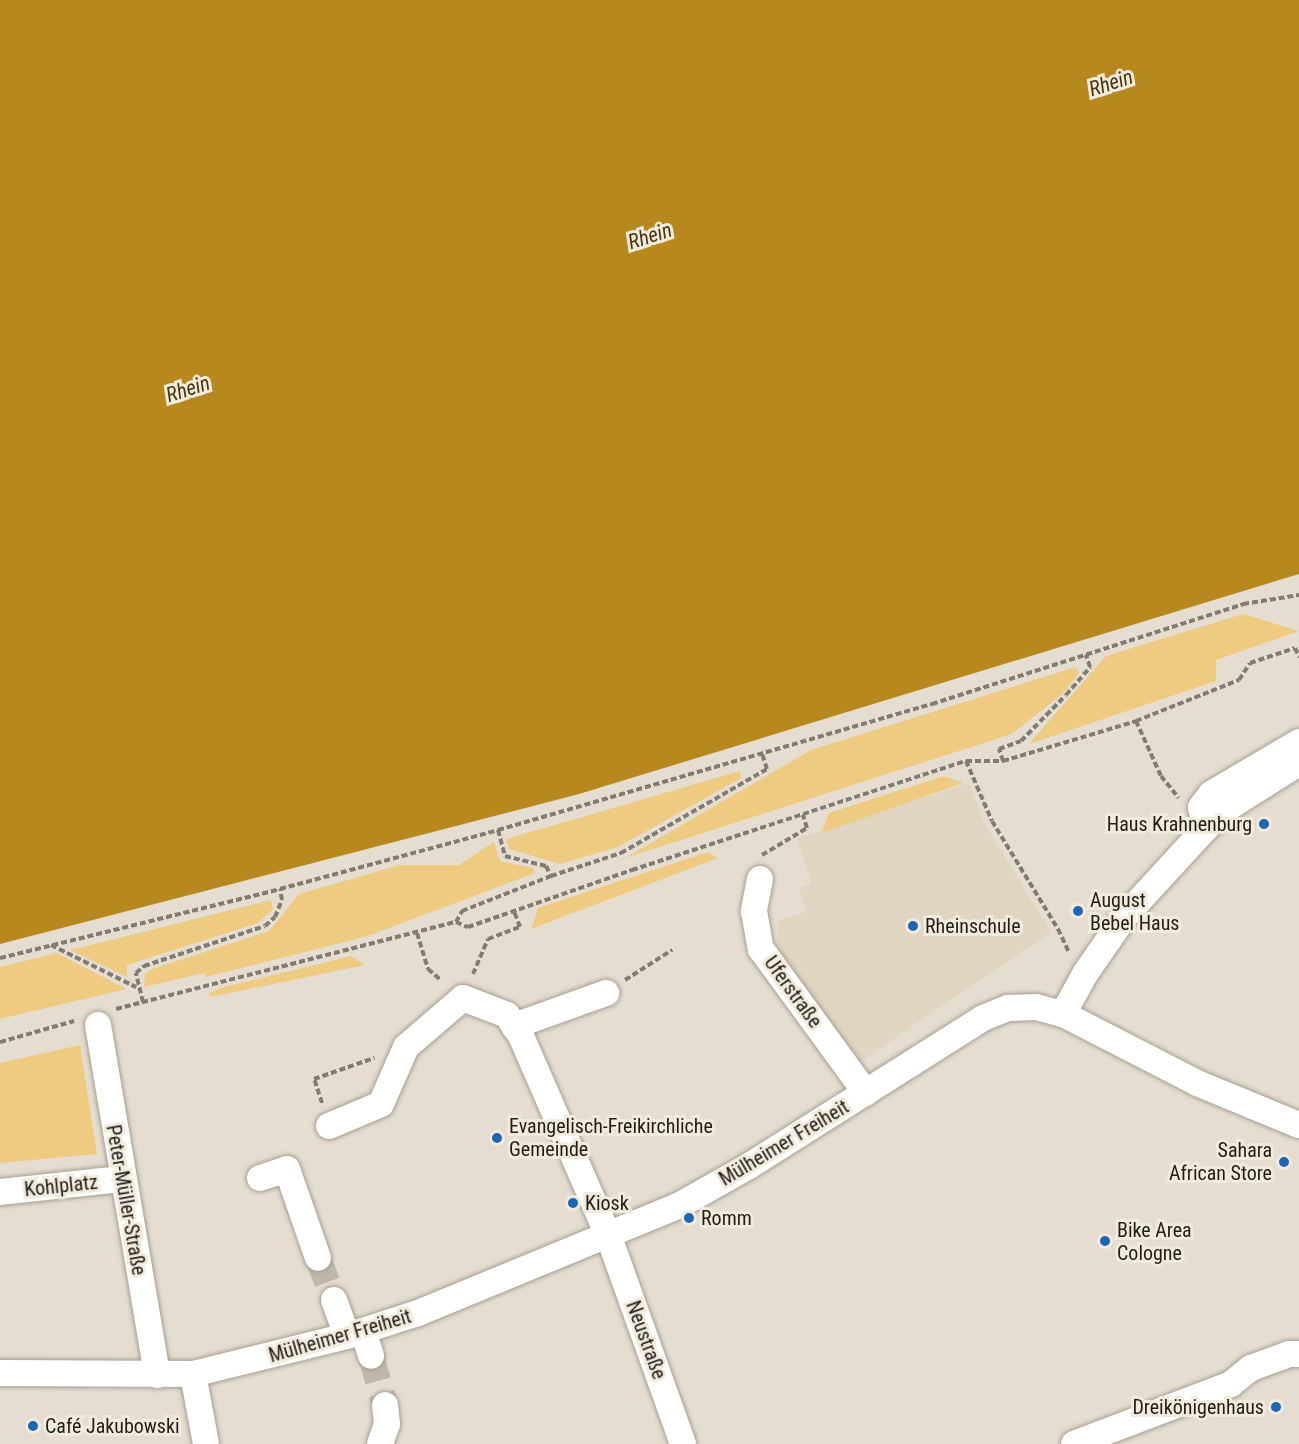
<!DOCTYPE html>
<meta charset="utf-8">
<style>
body{margin:0}
#map{position:relative;width:1299px;height:1444px;overflow:hidden;background:#e5ded0;font-family:"Roboto Condensed",sans-serif}
div>[style]{position:absolute}
.built>*{inset:0;background:#e0d5c0}
.green>*{inset:0;background:#efca81}
.water>*{inset:0;background:#b6881d}
.minor-tunnel>*{height:26px;margin-top:-13px;transform-origin:0;background:repeating-linear-gradient(90deg,#beb8ab 0 26px,transparent 0 39px)}
.path>*{height:4px;margin-top:-2px;transform-origin:0;background:repeating-linear-gradient(90deg,#817c73 0 6px,transparent 0 9px)}
.roads{filter:drop-shadow(0 0 2px #a69f92) drop-shadow(0 0 2px #a69f92)}
.minor>*{height:26px;margin:-13px;padding:0 13px;transform-origin:13px;border-radius:13px;background:#fff}
.dots>*{width:16px;height:16px;translate:-50% -50%;box-sizing:border-box;border:3px solid #f2ebdd;border-radius:50%}
span{translate:-50% -50%;white-space:nowrap;text-align:center;line-height:1.15;-webkit-text-stroke:6px #f2ebdd;paint-order:stroke}
.poi-label{font-size:20px;color:#201e19}
.right{translate:-100% -50%;text-align:right}
.left{translate:0 -50%;text-align:left}
.street-label{font-size:20px;color:#201e19}
.water-label{font-size:21px;color:#4b370e;font-style:italic}
</style>
<div id="map">
<div class="built">
<div style="clip-path:polygon(969px 783px,985px 824px,1051px 932px,857px 1064px,777px 957px,778px 920px,806px 912px,799px 888px,811px 883px,797px 838px)"></div>
</div>
<div class="green">
<div style="clip-path:polygon(1243px 614px,1299px 631px,1216px 660px,1216px 681px,1029px 744px,1106px 656px)"></div>
<div style="clip-path:polygon(1076px 667px,1079px 674px,1062px 694px,1012px 734px,625px 858px,811px 750px)"></div>
<div style="clip-path:polygon(740px 771px,741px 778px,618px 847px,560px 864px,509px 849px,506px 839px)"></div>
<div style="clip-path:polygon(944px 776px,963px 783px,821px 833px,829px 813px)"></div>
<div style="clip-path:polygon(494px 842px,500px 861px,533px 868px,535px 873px,368px 936px,206px 977px,204px 973px,144px 987px,145px 973px,155px 968px,269px 931px,299px 894px,400px 865px,459px 865px)"></div>
<div style="clip-path:polygon(708px 852px,718px 858px,531px 929px,538px 908px)"></div>
<div style="clip-path:polygon(271px 900px,273px 909px,258px 923px,127px 965px,127px 977px,70px 950px)"></div>
<div style="clip-path:polygon(57px 953px,126px 989px,0 1019px,0 967px)"></div>
<div style="clip-path:polygon(351px 956px,365px 965px,210px 997px,209px 993px,224px 987px)"></div>
<div style="clip-path:polygon(80px 1045px,97px 1154px,0 1163px,0 1063px)"></div>
</div>
<div class="water">
<div style="clip-path:polygon(0 0,1299px 0,1299px 574px,579px 794px,0 944px)"></div>
</div>
<div class="minor-tunnel">
<div style="left:318px;top:1258px;width:45px;rotate:69.1deg"></div>
<div style="left:371px;top:1356px;width:51px;rotate:74.1deg"></div>
</div>
<div class="path">
<div style="left:1136px;top:721px;width:60px;rotate:65.6deg"></div>
<div style="left:1161px;top:776px;width:28px;rotate:51deg"></div>
<div style="left:966px;top:761px;width:65px;rotate:66.6deg"></div>
<div style="left:992px;top:821px;width:127px;rotate:58.6deg"></div>
<div style="left:1058px;top:929px;width:26px;rotate:65deg"></div>
<div style="left:1003px;top:761px;width:13px;rotate:-108deg"></div>
<div style="left:999px;top:749px;width:23px;rotate:-20deg"></div>
<div style="left:1021px;top:741px;width:64px;rotate:-45.6deg"></div>
<div style="left:1066px;top:695px;width:37px;rotate:-49deg"></div>
<div style="left:1090px;top:667px;width:13px;rotate:-108deg"></div>
<div style="left:498px;top:830px;width:27px;rotate:75deg"></div>
<div style="left:505px;top:856px;width:42px;rotate:13.7deg"></div>
<div style="left:546px;top:866px;width:11px;rotate:63deg"></div>
<div style="left:551px;top:876px;width:74px;rotate:-18.2deg"></div>
<div style="left:621px;top:853px;width:168px;rotate:-29.9deg"></div>
<div style="left:767px;top:769px;width:16px;rotate:-108deg"></div>
<div style="left:762px;top:855px;width:52px;rotate:-31deg"></div>
<div style="left:807px;top:828px;width:14px;rotate:-107deg"></div>
<div style="left:456px;top:922px;width:13px;rotate:-61deg"></div>
<div style="left:462px;top:911px;width:96px;rotate:-21.5deg"></div>
<div style="left:417px;top:933px;width:38px;rotate:73deg"></div>
<div style="left:428px;top:969px;width:18px;rotate:41deg"></div>
<div style="left:51px;top:945px;width:95px;rotate:26.3deg"></div>
<div style="left:0;top:958px;width:288px;rotate:-13.8deg"></div>
<div style="left:280px;top:889px;width:226px;rotate:-15.1deg"></div>
<div style="left:498px;top:830px;width:452px;rotate:-16.2deg"></div>
<div style="left:932px;top:704px;width:327px;rotate:-17.8deg"></div>
<div style="left:1243px;top:604px;width:57px;rotate:-9.1deg"></div>
<div style="left:473px;top:974px;width:38px;rotate:-67deg"></div>
<div style="left:488px;top:939px;width:34px;rotate:-21deg"></div>
<div style="left:520px;top:927px;width:17px;rotate:-111deg"></div>
<div style="left:625px;top:980px;width:56px;rotate:-32.6deg"></div>
<div style="left:143px;top:1002px;width:30px;rotate:-104deg"></div>
<div style="left:136px;top:973px;width:11px;rotate:-41deg"></div>
<div style="left:144px;top:966px;width:127px;rotate:-18.3deg"></div>
<div style="left:265px;top:926px;width:13px;rotate:-42deg"></div>
<div style="left:275px;top:917px;width:18px;rotate:-68deg"></div>
<div style="left:282px;top:900px;width:11px;rotate:-100deg"></div>
<div style="left:116px;top:1009px;width:351px;rotate:-14.4deg"></div>
<div style="left:456px;top:922px;width:13px;rotate:23deg"></div>
<div style="left:468px;top:927px;width:174px;rotate:-19.2deg"></div>
<div style="left:632px;top:870px;width:351px;rotate:-18.1deg"></div>
<div style="left:966px;top:761px;width:37px"></div>
<div style="left:1003px;top:761px;width:139px;rotate:-16.7deg"></div>
<div style="left:1136px;top:721px;width:111px;rotate:-21.7deg"></div>
<div style="left:1239px;top:680px;width:20px;rotate:-57deg"></div>
<div style="left:1250px;top:663px;width:47px;rotate:-18.4deg"></div>
<div style="left:1295px;top:648px;width:10px;rotate:66deg"></div>
<div style="left:0;top:1042px;width:77px;rotate:-15.8deg"></div>
<div style="left:322px;top:1103px;width:25px;rotate:-108deg"></div>
<div style="left:314px;top:1079px;width:64px;rotate:-19.3deg"></div>
</div>
<div class="roads">
<div class="minor">
<div style="left:1205px;top:829px;width:22px;rotate:-100deg"></div>
<div style="left:1201px;top:807px;width:16px;rotate:-52deg"></div>
<div style="left:1211px;top:794px;width:102px;rotate:-30.6deg"></div>
<div style="left:760px;top:879px;width:33px;rotate:101deg"></div>
<div style="left:754px;top:911px;width:39px;rotate:80deg"></div>
<div style="left:761px;top:949px;width:178px;rotate:53.9deg"></div>
<div style="left:1063px;top:1014px;width:46px;rotate:-61.2deg"></div>
<div style="left:1085px;top:974px;width:70px;rotate:-55.4deg"></div>
<div style="left:1125px;top:916px;width:118px;rotate:-47.4deg"></div>
<div style="left:1205px;top:829px;width:33px;rotate:-43deg"></div>
<div style="left:1229px;top:807px;width:83px;rotate:-32.2deg"></div>
<div style="left:98px;top:1025px;width:355px;rotate:80.4deg"></div>
<div style="left:514px;top:1026px;width:98px;rotate:-19.7deg"></div>
<div style="left:329px;top:1126px;width:56px;rotate:-22.9deg"></div>
<div style="left:381px;top:1104px;width:62px;rotate:-66.3deg"></div>
<div style="left:406px;top:1047px;width:75px;rotate:-40.7deg"></div>
<div style="left:463px;top:998px;width:47px;rotate:21.1deg"></div>
<div style="left:507px;top:1015px;width:25px;rotate:56deg"></div>
<div style="left:521px;top:1036px;width:219px;rotate:66.4deg"></div>
<div style="left:609px;top:1237px;width:220px;rotate:70.3deg"></div>
<div style="left:260px;top:1178px;width:28px;rotate:-18deg"></div>
<div style="left:287px;top:1169px;width:94px;rotate:70.8deg"></div>
<div style="left:0;top:1192px;width:123px;rotate:-6.1deg"></div>
<div style="left:334px;top:1300px;width:38px;rotate:70deg"></div>
<div style="left:363px;top:1331px;width:26px;rotate:72deg"></div>
<div style="left:0;top:1373px;width:193px;rotate:0.3deg"></div>
<div style="left:193px;top:1374px;width:159px;rotate:-13.9deg"></div>
<div style="left:347px;top:1336px;width:75px;rotate:-17.9deg"></div>
<div style="left:418px;top:1313px;width:283px;rotate:-22.4deg"></div>
<div style="left:680px;top:1205px;width:79px;rotate:-29.5deg"></div>
<div style="left:749px;top:1166px;width:277px;rotate:-32.3deg"></div>
<div style="left:983px;top:1018px;width:27px;rotate:-22deg"></div>
<div style="left:1008px;top:1008px;width:28px;rotate:-2deg"></div>
<div style="left:1036px;top:1007px;width:28px;rotate:15deg"></div>
<div style="left:1063px;top:1014px;width:151px;rotate:27.2deg"></div>
<div style="left:1197px;top:1083px;width:110px;rotate:22.4deg"></div>
<div style="left:193px;top:1374px;width:71px;rotate:79.5deg"></div>
<div style="left:380px;top:1444px;width:21px;rotate:-71deg"></div>
<div style="left:387px;top:1424px;width:19px;rotate:-96deg"></div>
<div style="left:1074px;top:1444px;width:168px;rotate:-20.9deg"></div>
<div style="left:1231px;top:1384px;width:26px;rotate:-39deg"></div>
<div style="left:1251px;top:1368px;width:40px;rotate:-20.2deg"></div>
<div style="left:1289px;top:1354px;width:10px"></div>
</div>
</div>
<div class="dots">
<div style="left:1264px;top:824px;background:#1c66b5"></div>
<div style="left:1078px;top:911px;background:#1c66b5"></div>
<div style="left:913px;top:926px;background:#1c66b5"></div>
<div style="left:497px;top:1138px;background:#1c66b5"></div>
<div style="left:1284px;top:1162px;background:#1c66b5"></div>
<div style="left:573px;top:1203px;background:#1c66b5"></div>
<div style="left:689px;top:1218px;background:#1c66b5"></div>
<div style="left:1105px;top:1241px;background:#1c66b5"></div>
<div style="left:1276px;top:1407px;background:#1c66b5"></div>
<div style="left:33px;top:1426px;background:#1c66b5"></div>
</div>
<div class="poi-label">
<span class="right" style="left:1252px;top:824px">Haus Krahnenburg</span>
<span class="left" style="left:1090px;top:912px">August<br>Bebel Haus</span>
<span class="left" style="left:925px;top:926px">Rheinschule</span>
<span class="left" style="left:509px;top:1138px">Evangelisch-Freikirchliche<br>Gemeinde</span>
<span class="right" style="left:1272px;top:1162px">Sahara<br>African Store</span>
<span class="left" style="left:585px;top:1203px">Kiosk</span>
<span class="left" style="left:701px;top:1218px">Romm</span>
<span class="left" style="left:1117px;top:1242px">Bike Area<br>Cologne</span>
<span class="right" style="left:1264px;top:1407px">Dreikönigenhaus</span>
<span class="left" style="left:45px;top:1426px">Café Jakubowski</span>
</div>
<div class="street-label">
<span style="left:793px;top:992px;rotate:54deg">Uferstraße</span>
<span style="left:784px;top:1143px;rotate:-31deg">Mülheimer Freiheit</span>
<span style="left:61px;top:1186px;rotate:-6deg">Kohlplatz</span>
<span style="left:126px;top:1200px;rotate:80deg">Peter-Müller-Straße</span>
<span style="left:340px;top:1336px;rotate:-16deg">Mülheimer Freiheit</span>
<span style="left:646px;top:1340px;rotate:70deg">Neustraße</span>
</div>
<div class="water-label">
<span style="left:1111px;top:83px;rotate:-18deg">Rhein</span>
<span style="left:650px;top:236px;rotate:-18deg">Rhein</span>
<span style="left:188px;top:389px;rotate:-18deg">Rhein</span>
</div>
</div>
